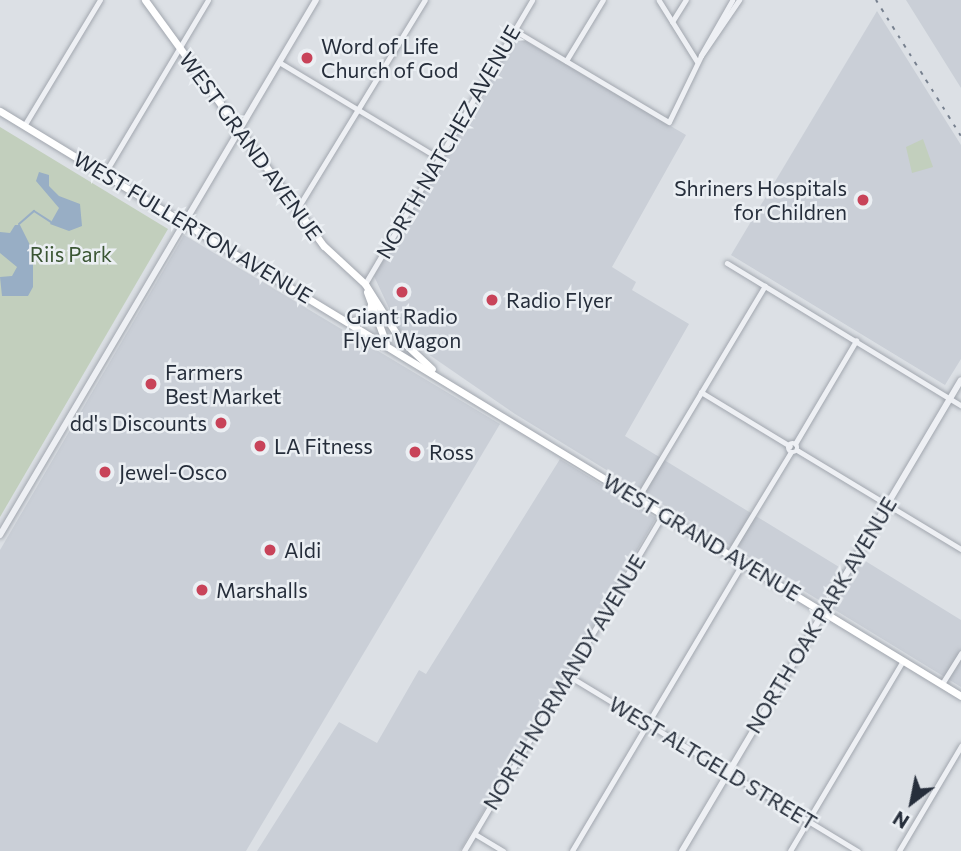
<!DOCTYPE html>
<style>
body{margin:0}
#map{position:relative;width:961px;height:851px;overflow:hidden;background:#dce0e5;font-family:Commissioner,sans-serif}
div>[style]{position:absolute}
.built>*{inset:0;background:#cacfd7}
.green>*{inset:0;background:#c2cfbd}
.water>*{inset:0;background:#98aec5}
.stream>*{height:2px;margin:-1px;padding:0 1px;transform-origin:1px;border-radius:1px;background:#98aec5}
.roads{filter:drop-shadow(0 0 2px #a2a7af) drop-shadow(0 0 2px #a2a7af)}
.minor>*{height:4.5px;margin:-2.25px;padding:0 2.25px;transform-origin:2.25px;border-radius:2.25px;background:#eef0f4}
.minor>.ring{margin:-2.25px;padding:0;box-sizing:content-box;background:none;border:4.5px solid #eef0f4;border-radius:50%}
.tertiary>*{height:6px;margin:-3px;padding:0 3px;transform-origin:3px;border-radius:3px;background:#eef0f4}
.secondary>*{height:7px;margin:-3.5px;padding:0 3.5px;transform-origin:3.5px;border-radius:3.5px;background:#fff}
.rail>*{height:2px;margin-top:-1px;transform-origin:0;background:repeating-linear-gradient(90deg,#76808e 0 3.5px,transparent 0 10.5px)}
.dots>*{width:19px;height:19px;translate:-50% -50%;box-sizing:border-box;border:4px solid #ebeff3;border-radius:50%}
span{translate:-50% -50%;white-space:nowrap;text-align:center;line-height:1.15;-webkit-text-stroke:5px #ebeff3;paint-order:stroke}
.poi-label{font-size:21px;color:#262e3b}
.left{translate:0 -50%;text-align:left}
.right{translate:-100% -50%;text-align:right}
.street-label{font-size:21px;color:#262e3b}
.park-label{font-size:21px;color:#3b5634}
.north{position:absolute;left:877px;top:767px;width:70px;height:70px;-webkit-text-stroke:5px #ebeff3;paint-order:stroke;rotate:212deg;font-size:19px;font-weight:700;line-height:28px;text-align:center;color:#262e3b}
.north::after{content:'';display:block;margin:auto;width:24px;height:32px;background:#262e3b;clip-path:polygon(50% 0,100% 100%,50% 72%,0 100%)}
</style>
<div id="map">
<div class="built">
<div style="clip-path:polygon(906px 0,961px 0,961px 88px)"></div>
<div style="clip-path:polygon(877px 11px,961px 145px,961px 359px,945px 385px,731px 255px)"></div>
<div style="clip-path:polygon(517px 36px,686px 135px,612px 267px,636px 282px,632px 290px,689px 324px,625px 436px,844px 570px,854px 554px,961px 620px,961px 687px,515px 414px,402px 336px,374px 276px)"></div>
<div style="clip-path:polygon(184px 235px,500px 424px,246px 851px,0 851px,0 550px)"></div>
<div style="clip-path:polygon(560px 459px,656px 518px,460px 851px,257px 851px,339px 722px,377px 743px,419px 670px,426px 674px)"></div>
</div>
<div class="green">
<div style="clip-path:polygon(0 127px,168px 229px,0 517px)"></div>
<div style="clip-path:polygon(923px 139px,933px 167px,912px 173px,906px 147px)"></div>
</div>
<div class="water">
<div style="clip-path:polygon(39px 172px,49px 175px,49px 186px,59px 196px,80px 204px,82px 226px,69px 231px,50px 224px,59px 208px,36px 181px)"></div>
<div style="clip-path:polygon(15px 225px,20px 225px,33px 251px,33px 287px,28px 296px,2px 296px,0 277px,12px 276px,17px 267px,0 253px,0 232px,10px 233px)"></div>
</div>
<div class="stream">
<div style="left:19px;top:224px;width:20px;rotate:-41deg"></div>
<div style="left:34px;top:211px;width:20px;rotate:33deg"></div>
</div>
<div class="roads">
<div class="minor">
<div style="left:659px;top:0;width:72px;rotate:58.1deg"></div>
<div style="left:733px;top:0;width:64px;rotate:119.7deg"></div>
<div style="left:701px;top:56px;width:68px;rotate:-55.8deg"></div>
<div style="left:672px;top:22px;width:26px;rotate:-58deg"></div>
<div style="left:514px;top:30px;width:180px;rotate:30.7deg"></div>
<div style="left:669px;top:122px;width:73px;rotate:-64.1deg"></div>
<div style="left:566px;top:61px;width:71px;rotate:-58.8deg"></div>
<div style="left:279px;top:62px;width:187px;rotate:31deg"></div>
<div style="left:24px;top:126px;width:147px;rotate:-58.9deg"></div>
<div style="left:105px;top:173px;width:201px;rotate:-59.2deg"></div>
<div style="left:296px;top:211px;width:247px;rotate:-58.6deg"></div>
<div style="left:727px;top:263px;width:274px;rotate:31.3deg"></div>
<div style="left:365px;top:284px;width:329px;rotate:-59.5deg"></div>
<div style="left:701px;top:392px;width:104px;rotate:31.2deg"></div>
<div class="ring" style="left:788.5px;top:443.5px;width:4.5px;height:4.5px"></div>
<div style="left:795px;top:444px;width:120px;rotate:-59.4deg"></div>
<div style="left:797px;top:450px;width:192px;rotate:31.1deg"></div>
<div style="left:638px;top:498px;width:247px;rotate:-59.1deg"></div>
<div style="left:729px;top:554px;width:119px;rotate:-58.7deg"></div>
<div style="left:569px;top:676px;width:338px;rotate:31.2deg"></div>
<div style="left:942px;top:684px;width:36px;rotate:-58deg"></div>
<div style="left:475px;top:834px;width:33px;rotate:31deg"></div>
<div style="left:464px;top:851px;width:391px;rotate:-59.4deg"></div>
<div style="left:572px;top:851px;width:335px;rotate:-59.3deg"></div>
<div style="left:790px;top:851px;width:221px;rotate:-59.3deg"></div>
<div style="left:899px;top:851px;width:122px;rotate:-59.4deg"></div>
</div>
<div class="tertiary">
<div style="left:0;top:535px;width:621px;rotate:-59.43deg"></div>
<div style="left:682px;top:851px;width:547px;rotate:-59.36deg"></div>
</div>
<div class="secondary">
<div style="left:145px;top:0;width:304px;rotate:54deg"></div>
<div style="left:324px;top:246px;width:56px;rotate:42.8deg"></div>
<div style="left:365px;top:284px;width:64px;rotate:57.8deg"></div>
<div style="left:399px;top:338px;width:45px;rotate:43.2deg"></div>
<div style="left:0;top:111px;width:1125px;rotate:31.33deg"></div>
<div style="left:367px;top:292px;width:54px;rotate:69.6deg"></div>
<div style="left:349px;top:322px;width:19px;rotate:-16deg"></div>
<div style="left:367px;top:317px;width:13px;rotate:-72deg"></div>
</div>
</div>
<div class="rail">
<div style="left:876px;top:0;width:160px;rotate:58deg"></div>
</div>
<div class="dots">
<div style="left:307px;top:58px;background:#c84359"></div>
<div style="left:863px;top:200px;background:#c84359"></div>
<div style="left:402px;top:292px;background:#c84359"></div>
<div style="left:492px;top:300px;background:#c84359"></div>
<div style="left:151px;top:384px;background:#c84359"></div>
<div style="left:221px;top:423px;background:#c84359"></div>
<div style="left:260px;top:446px;background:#c84359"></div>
<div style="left:415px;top:452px;background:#c84359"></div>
<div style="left:105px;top:472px;background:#c84359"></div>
<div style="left:270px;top:550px;background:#c84359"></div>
<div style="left:202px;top:590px;background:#c84359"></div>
</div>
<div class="poi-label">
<span class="left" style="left:321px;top:58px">Word of Life<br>Church of God</span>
<span class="right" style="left:847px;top:200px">Shriners Hospitals<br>for Children</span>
<span class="left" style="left:506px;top:300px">Radio Flyer</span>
<span style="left:402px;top:328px">Giant Radio<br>Flyer Wagon</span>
<span class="left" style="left:165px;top:384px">Farmers<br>Best Market</span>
<span class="right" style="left:207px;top:423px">dd's Discounts</span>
<span class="left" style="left:274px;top:446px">LA Fitness</span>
<span class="left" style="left:429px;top:452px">Ross</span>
<span class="left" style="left:119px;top:472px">Jewel-Osco</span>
<span class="left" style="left:284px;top:550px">Aldi</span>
<span class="left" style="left:216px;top:590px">Marshalls</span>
</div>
<div class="street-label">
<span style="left:448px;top:142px;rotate:-60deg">NORTH NATCHEZ AVENUE</span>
<span style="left:251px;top:146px;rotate:54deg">WEST GRAND AVENUE</span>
<span style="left:193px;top:227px;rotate:31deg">WEST FULLERTON AVENUE</span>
<span style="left:702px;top:537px;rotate:31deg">WEST GRAND AVENUE</span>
<span style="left:821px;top:615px;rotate:-59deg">NORTH OAK PARK AVENUE</span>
<span style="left:564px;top:682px;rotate:-59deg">NORTH NORMANDY AVENUE</span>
<span style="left:713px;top:763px;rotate:31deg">WEST ALTGELD STREET</span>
</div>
<div class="park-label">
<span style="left:71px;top:254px">Riis Park</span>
</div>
<div class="north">N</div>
</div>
